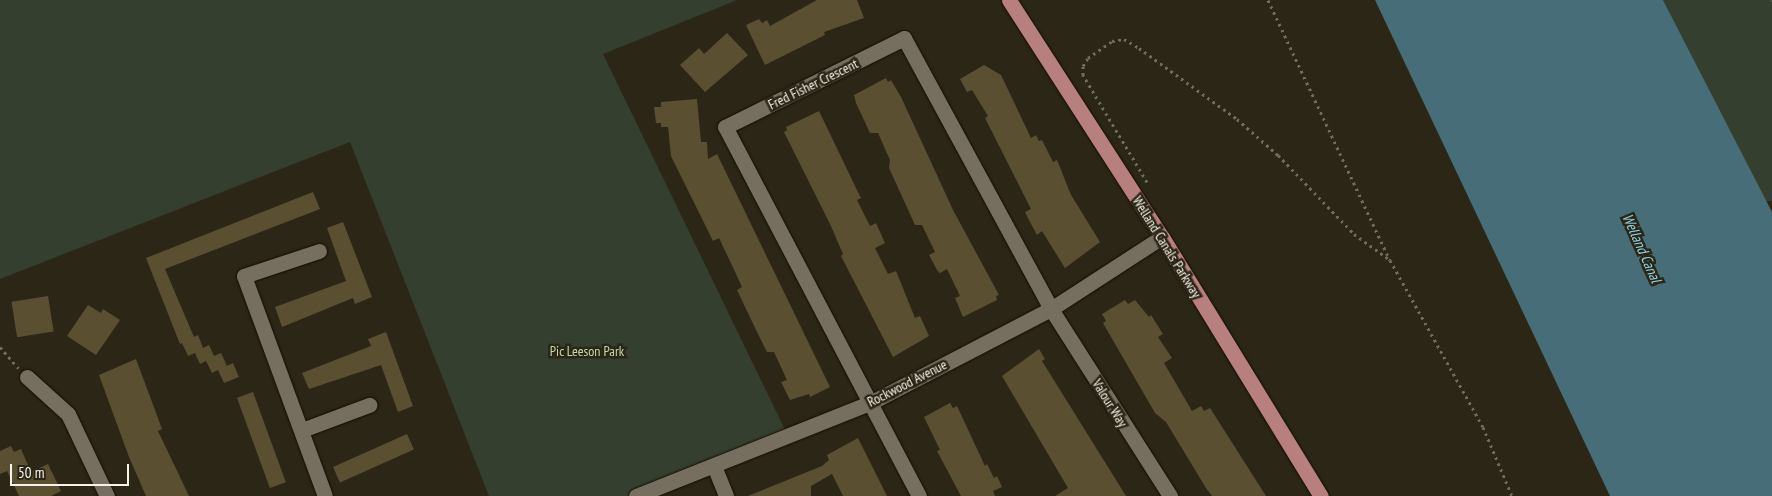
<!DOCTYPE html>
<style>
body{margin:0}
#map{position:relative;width:1772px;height:496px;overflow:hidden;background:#2c2617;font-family:"PT Sans Narrow",sans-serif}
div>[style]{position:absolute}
.green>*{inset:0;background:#353f2f}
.water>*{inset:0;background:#476d78}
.building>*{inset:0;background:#5b4f32;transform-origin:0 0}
.path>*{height:3px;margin-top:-1.5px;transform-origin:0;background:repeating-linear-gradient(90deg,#716c5f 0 2.5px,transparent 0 6.5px)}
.roads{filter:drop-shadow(0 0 1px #140e03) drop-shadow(0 0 1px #140e03)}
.minor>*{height:15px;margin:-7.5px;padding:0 7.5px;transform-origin:7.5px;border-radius:7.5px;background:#766e5e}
.major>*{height:15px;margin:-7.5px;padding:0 7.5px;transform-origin:7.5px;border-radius:7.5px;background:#b77f7e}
span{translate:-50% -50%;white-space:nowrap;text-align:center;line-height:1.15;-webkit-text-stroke:5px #2c2617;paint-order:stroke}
.street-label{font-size:14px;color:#f7f3ea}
.park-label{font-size:14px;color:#bedca9}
.water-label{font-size:15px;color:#8cd2e6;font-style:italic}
.scale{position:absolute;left:10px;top:464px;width:119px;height:22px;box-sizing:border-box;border:2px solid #f7f3ea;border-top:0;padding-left:6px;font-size:15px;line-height:18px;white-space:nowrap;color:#f7f3ea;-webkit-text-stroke:4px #2c2617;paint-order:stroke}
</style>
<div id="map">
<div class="green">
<div style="clip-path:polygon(0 0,737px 0,603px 54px,789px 438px,650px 496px,489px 496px,350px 142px,0 279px)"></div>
<div style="clip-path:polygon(1663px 0,1772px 0,1772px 201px,1766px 201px)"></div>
</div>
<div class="water">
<div style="clip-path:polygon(1375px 0,1663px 0,1772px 212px,1772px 496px,1610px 496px)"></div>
</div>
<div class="building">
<div style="clip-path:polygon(817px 0,857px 0,864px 18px,824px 32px,825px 35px,765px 65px,746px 25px,759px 19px,762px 23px,767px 20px,770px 26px)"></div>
<div style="clip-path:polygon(727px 33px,748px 55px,705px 92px,680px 65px,699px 48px,704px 54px)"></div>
<div style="clip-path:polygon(984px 65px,1001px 75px,1031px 138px,1036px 135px,1039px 141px,1042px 140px,1053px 162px,1057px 160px,1071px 195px,1100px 242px,1065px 268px,1042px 231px,1037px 235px,1031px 224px,1025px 212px,1031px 209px,985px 118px,988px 116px,972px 90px,967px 92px,960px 79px)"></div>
<div style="clip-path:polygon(886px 78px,888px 82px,891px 80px,901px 97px,953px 210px,999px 295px,996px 296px,997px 300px,963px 317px,955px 298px,960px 296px,947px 269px,940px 273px,937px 270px,929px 255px,935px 252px,922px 225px,915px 225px,889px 168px,890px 160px,878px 133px,870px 133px,856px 103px,854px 95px)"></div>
<div style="clip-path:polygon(697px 99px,701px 142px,707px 142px,708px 159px,717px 154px,830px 387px,810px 397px,809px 394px,790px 400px,781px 382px,787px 380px,774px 352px,767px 352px,757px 332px,737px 290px,742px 287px,730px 261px,719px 238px,713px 241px,671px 156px,668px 127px,661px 127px,661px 123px,656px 123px,654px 107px,661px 107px,661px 102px)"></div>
<div style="clip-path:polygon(819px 111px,856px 188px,861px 198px,857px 200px,870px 226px,876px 223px,885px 243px,875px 248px,888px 274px,896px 271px,915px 318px,920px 316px,929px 336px,893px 357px,841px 256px,843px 254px,830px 224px,784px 132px,787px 130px,786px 127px)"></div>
<div style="clip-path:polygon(313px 192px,320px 209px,165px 269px,194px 337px,198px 335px,203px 348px,209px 345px,214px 356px,221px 353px,227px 366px,233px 363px,239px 377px,224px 383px,218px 370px,212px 373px,206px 361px,200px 364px,195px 353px,188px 356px,182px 343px,180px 344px,146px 258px)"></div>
<div style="clip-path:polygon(343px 222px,372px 297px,355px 304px,353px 298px,282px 327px,275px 307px,346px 281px,327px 228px)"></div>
<div style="left:48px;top:296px;width:36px;height:37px;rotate:81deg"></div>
<div style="clip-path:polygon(1125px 300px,1128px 304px,1135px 300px,1149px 317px,1151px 315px,1163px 334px,1158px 337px,1172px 358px,1164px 363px,1192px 411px,1201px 406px,1204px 411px,1210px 408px,1266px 496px,1212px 496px,1206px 488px,1166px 422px,1155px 413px,1103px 323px,1106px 321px,1102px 314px)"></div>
<div style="clip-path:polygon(88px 305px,101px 313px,103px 309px,120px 320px,96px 355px,67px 336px)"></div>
<div style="clip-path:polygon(386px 332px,413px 406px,398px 412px,381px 365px,309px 389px,302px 373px,371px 346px,368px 339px)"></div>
<div style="clip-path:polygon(1039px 349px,1045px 359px,1042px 361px,1126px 496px,1055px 496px,1068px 488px,1002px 376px)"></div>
<div style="clip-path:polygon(136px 359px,162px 429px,158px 431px,189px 496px,146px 496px,129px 457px,99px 375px)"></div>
<div style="left:253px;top:392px;width:96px;height:17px;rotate:70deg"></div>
<div style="clip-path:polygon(950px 403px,953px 408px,957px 406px,985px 466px,987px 464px,994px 478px,997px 476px,1002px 487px,993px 491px,995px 496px,961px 496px,937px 451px,940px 450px,924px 417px)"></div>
<div style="left:407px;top:434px;width:17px;height:81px;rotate:66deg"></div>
<div style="clip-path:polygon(858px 438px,887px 496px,843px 496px,832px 474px,811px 486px,811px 496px,748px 496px,822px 466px,829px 460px,827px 455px)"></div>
<div style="clip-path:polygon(11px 446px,14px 452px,21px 449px,31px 472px,48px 464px,61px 491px,51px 496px,19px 496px,7px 471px,0 474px,0 451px)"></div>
</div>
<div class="path">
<div style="left:1268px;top:0;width:287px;rotate:64.9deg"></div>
<div style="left:1390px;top:260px;width:191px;rotate:60.9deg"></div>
<div style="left:1483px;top:427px;width:75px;rotate:67.2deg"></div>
<div style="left:1772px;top:0;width:1px;rotate:90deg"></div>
<div style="left:1147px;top:182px;width:125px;rotate:-120.9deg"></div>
<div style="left:1083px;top:75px;width:9px;rotate:-90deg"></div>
<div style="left:1083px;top:66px;width:9px;rotate:-58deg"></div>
<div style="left:1088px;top:58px;width:29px;rotate:-35deg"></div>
<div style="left:1112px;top:41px;width:12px;rotate:-9deg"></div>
<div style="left:1124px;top:39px;width:17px;rotate:31deg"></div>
<div style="left:1139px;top:48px;width:121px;rotate:35.9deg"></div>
<div style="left:1237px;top:119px;width:55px;rotate:41.3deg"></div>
<div style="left:1278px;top:155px;width:110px;rotate:46.1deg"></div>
<div style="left:1354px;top:234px;width:44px;rotate:35.8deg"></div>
<div style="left:0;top:347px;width:28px;rotate:49deg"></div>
</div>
<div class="roads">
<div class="minor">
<div style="left:319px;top:251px;width:79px;rotate:161.6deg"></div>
<div style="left:244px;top:276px;width:234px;rotate:69.8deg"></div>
<div style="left:27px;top:377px;width:55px;rotate:42.1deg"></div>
<div style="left:68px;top:414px;width:91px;rotate:64.6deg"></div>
<div style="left:302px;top:430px;width:72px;rotate:-20.5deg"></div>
<div style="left:714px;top:466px;width:32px;rotate:68deg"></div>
<div style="left:636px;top:496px;width:254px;rotate:-21.7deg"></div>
<div style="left:872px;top:402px;width:202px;rotate:-27.5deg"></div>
<div style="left:1051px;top:309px;width:132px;rotate:-33deg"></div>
<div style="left:919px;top:496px;width:417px;rotate:-117.7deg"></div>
<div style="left:725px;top:127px;width:200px;rotate:-26.4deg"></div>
<div style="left:904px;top:38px;width:308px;rotate:61.5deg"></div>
<div style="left:1051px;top:309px;width:222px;rotate:57.5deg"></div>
</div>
<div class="major">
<div style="left:1009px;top:0;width:282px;rotate:57.2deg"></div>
<div style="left:1162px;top:237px;width:304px;rotate:58.5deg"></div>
</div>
</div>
<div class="street-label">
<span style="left:813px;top:84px;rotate:-26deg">Fred Fisher Crescent</span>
<span style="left:1167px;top:247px;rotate:58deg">Welland Canals Parkway</span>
<span style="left:907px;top:383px;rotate:-27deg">Rockwood Avenue</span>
<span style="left:1110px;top:403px;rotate:58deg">Valour Way</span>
</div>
<div class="park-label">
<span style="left:587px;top:351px">Pic Leeson Park</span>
</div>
<div class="water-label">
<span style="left:1642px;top:248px;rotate:66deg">Welland Canal</span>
</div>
<div class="scale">50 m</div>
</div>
